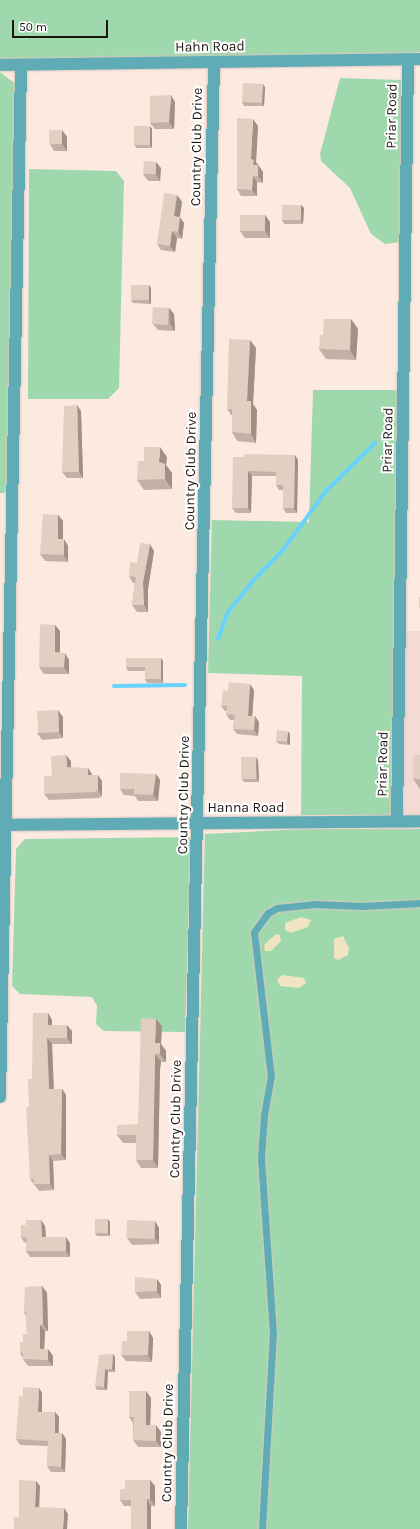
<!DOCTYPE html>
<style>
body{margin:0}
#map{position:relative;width:420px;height:1529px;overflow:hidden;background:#fceae1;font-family:Karla,sans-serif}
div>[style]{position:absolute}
.commercial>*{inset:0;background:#f4dad5;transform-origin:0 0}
.green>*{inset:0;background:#9fd8ac}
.sand>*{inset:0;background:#efe5c0}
.stream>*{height:4px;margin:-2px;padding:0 2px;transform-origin:2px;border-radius:2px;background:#69d2fb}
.roads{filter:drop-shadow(0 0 1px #d8c8c0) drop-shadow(0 0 1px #d8c8c0)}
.lane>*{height:7px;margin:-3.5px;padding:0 3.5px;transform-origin:3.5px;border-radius:3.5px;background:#5facb7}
.street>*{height:12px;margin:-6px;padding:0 6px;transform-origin:6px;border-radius:6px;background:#5facb7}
.wall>*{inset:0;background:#c3b1a7}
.shaded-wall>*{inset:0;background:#9f9088}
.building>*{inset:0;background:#e3cec2;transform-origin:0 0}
span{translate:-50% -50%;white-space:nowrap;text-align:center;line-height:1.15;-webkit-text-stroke:4px #fff;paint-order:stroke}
.street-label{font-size:14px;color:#1d1511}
.scale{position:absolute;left:12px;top:20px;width:96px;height:18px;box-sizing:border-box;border:2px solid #1d1511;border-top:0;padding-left:5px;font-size:12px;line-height:14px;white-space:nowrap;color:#1d1511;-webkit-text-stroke:3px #fff;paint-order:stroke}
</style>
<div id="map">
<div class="commercial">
<div style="left:395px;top:631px;width:25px;height:198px"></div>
</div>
<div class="green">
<div style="clip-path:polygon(0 0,420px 0,420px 52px,337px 61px,0 66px)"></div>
<div style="clip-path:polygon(0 72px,17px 85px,10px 484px,4px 493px,0 493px)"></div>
<div style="clip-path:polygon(340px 78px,401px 80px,401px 242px,385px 244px,371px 234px,350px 188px,321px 161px,320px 154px)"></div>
<div style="clip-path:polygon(29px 169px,116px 171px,124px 181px,119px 388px,108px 399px,28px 399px)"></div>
<div style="clip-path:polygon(313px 390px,402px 390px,391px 815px,301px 815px,302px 676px,208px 673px,212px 520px,309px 522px)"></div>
<div style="clip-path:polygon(304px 829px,420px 829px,420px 1529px,188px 1529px,205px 834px)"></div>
<div style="clip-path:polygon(191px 837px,185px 1032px,104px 1031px,96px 1024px,97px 1006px,92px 997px,20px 994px,12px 986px,16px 849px,25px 839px)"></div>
</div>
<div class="sand">
<div style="clip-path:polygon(301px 917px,311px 920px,308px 927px,291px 933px,285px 930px,285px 923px)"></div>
<div style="clip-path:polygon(276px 934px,280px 935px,281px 941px,271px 951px,265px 951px,264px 945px)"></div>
<div style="clip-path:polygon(343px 936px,349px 948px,348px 955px,338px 960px,334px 958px,334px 939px)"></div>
<div style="clip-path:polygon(283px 975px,304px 978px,306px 983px,299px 988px,280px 986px,277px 979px)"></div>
</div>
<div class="stream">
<div style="left:218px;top:639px;width:29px;rotate:-70deg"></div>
<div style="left:228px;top:612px;width:38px;rotate:-51deg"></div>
<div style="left:252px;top:582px;width:45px;rotate:-45.9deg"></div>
<div style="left:283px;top:550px;width:73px;rotate:-53.9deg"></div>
<div style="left:326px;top:491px;width:69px;rotate:-44.4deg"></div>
<div style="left:114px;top:686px;width:71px;rotate:-0.8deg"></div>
</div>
<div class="roads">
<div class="lane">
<div style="left:262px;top:1529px;width:195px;rotate:-86.8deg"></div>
<div style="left:273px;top:1334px;width:176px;rotate:-93.9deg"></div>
<div style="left:261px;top:1158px;width:43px;rotate:-86deg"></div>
<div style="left:264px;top:1115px;width:39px;rotate:-80deg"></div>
<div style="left:271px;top:1077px;width:146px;rotate:-96.7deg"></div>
<div style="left:254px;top:932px;width:24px;rotate:-54deg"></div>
<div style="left:268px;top:913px;width:10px;rotate:-29deg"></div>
<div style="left:277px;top:908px;width:37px;rotate:-6deg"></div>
<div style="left:314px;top:904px;width:48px;rotate:2.4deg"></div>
<div style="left:362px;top:906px;width:58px;rotate:-3deg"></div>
</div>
<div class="street">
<div style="left:0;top:65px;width:420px;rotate:-0.8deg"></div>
<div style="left:397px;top:821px;width:762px;rotate:-89.17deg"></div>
<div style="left:0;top:825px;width:420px;rotate:-0.5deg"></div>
<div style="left:0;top:1097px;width:1032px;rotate:-88.83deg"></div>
<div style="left:181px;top:1529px;width:1467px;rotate:-88.71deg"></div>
</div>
</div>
<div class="wall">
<div style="clip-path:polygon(265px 87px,264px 106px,244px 106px,242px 102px)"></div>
<div style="clip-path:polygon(175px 102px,174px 129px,155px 129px,150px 123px)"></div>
<div style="clip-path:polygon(258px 126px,256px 162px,263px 172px,263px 183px,257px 182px,257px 196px,241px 196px,237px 189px)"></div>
<div style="clip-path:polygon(152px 129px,152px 148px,137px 148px,134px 145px)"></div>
<div style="clip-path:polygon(62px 130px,67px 137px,67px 151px,54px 151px,50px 144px)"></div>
<div style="clip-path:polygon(161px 168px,160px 181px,148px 181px,143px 174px)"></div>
<div style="clip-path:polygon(177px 195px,182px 202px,179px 217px,184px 223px,182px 239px,177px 238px,175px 252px,161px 250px,157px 244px)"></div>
<div style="clip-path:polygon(301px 205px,304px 208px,303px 224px,284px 224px,282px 220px)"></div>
<div style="clip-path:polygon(265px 215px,270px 222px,270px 238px,245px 238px,240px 231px)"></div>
<div style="clip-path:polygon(151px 288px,151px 304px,133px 303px,131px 300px)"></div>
<div style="clip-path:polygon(169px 308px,174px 314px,175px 331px,158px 330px,153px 324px)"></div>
<div style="clip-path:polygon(351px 319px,358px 329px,356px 360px,326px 359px,319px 349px,323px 335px)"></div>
<div style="clip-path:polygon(250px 340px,256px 348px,253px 404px,257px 410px,256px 443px,237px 441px,232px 432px,232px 416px,227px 409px)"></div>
<div style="clip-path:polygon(81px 411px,83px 478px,67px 478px,62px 472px)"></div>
<div style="clip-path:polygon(295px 455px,298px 460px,297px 513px,286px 513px,283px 508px,283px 490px,279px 490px,276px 485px,276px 476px,252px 476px,251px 513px,236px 513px,232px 508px,244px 457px)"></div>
<div style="clip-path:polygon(167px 457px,166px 465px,172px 473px,172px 489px,144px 490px,137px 480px,144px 461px)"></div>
<div style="clip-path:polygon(58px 515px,63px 521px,63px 539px,68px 546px,68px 562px,45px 561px,40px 554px)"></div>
<div style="clip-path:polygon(154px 551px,148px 589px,148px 612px,137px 612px,132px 605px,135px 583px,133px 583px,129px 576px,137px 563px)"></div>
<div style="clip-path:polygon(55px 625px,60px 631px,60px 653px,69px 660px,69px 674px,44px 674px,39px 667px)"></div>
<div style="clip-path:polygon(163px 661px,163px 683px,147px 683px,145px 679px,145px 671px,128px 671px,126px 667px)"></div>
<div style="clip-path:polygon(254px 690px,252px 716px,259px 722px,258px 736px,237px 734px,233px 729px,234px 720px,230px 720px,226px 714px,227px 711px,225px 711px,221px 706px,228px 691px)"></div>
<div style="clip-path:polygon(63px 717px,63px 738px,42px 740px,37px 733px)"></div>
<div style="clip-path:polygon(290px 734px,290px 745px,279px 744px,276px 741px)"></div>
<div style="clip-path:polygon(420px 755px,420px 789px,413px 779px)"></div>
<div style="clip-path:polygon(258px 760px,259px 782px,244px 782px,242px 779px)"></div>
<div style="clip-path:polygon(71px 761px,71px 767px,92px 774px,92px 775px,102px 781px,102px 796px,99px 798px,49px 800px,44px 794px,52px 776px)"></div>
<div style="clip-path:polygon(156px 774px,160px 780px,158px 801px,138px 801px,135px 796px,124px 795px,120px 789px)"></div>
<div style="clip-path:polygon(48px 1013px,52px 1020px,52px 1025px,72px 1031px,72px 1044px,52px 1044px,54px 1089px,62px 1089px,66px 1095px,66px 1160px,53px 1161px,54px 1190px,39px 1191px,30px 1179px,32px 1079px)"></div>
<div style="clip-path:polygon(162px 1026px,161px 1044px,166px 1051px,166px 1062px,161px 1062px,160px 1069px,158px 1168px,141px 1168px,136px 1160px,136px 1143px,123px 1143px,117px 1135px,138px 1124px)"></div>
<div style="clip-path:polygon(108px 1219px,110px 1222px,110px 1236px,97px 1236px,95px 1233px)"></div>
<div style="clip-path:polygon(41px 1220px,45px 1226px,46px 1237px,70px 1243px,70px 1257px,30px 1257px,26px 1251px,27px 1243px,24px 1242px,21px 1237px)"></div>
<div style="clip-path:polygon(155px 1221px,159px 1228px,159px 1244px,132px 1245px,127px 1238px)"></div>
<div style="clip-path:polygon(157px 1279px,161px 1285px,161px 1298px,140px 1299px,135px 1292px)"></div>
<div style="clip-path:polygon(42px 1286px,47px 1293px,48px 1331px,45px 1331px,44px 1349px,48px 1349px,53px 1356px,53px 1366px,28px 1366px,23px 1359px,23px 1358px,20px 1353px,27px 1334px,26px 1316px,24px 1312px)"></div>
<div style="clip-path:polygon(149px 1331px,153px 1338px,152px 1362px,126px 1361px,121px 1355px,127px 1341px)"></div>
<div style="clip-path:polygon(113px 1354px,115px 1357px,115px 1372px,108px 1372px,107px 1390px,97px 1390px,95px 1386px)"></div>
<div style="clip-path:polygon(39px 1388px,42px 1393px,42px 1412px,55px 1412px,59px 1417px,59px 1433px,62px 1433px,66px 1439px,65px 1472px,51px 1472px,47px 1466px,48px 1446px,20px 1445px,16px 1439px,23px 1396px)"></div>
<div style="clip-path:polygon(146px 1391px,151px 1398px,150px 1425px,161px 1432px,161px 1447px,138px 1447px,133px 1440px,133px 1423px,129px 1417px)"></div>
<div style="clip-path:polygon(150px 1480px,155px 1486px,155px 1506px,124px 1506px,120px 1500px,125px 1489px)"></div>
</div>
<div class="shaded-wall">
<div style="clip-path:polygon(263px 84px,265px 87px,264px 106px,262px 103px)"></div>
<div style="clip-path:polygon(171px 95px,175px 102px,174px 129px,169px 122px)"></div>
<div style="clip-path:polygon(253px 119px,258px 126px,256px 162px,263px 172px,263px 183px,258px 176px,251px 159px)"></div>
<div style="clip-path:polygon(150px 126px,152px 129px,152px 148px,150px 144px)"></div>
<div style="clip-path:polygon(62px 130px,67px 137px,67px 151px,62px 144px)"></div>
<div style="clip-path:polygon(156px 162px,161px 168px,160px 181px,156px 174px)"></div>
<div style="clip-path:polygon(253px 176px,257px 182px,257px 196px,252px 190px)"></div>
<div style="clip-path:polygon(177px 195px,182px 202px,179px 223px,174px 216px)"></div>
<div style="clip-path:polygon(301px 205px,304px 208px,303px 224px,301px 220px)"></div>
<div style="clip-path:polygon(265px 215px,270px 222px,270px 238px,265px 231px)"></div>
<div style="clip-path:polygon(180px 217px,184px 223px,182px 239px,178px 232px)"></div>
<div style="clip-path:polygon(172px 231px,177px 238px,175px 252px,170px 246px)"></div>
<div style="clip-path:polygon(149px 285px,151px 288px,151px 304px,148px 300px)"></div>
<div style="clip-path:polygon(169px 308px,174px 314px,175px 331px,170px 324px)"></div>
<div style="clip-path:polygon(351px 319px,358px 329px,356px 360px,350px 350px)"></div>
<div style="clip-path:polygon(250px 340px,256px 348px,253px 404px,257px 410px,256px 443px,251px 434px,247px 401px)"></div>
<div style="clip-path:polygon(77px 405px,81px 411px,83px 478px,79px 472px)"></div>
<div style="clip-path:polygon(160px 447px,167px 457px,166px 465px,172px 473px,172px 489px,165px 479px,159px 462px)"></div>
<div style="clip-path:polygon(295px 455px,298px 460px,297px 513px,294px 508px)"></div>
<div style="clip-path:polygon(248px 471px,252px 476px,251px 513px,248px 508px)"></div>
<div style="clip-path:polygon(58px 515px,63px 521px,63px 546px,58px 539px)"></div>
<div style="clip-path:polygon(64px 539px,68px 546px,68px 562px,64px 555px)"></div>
<div style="clip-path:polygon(150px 544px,154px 551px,148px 589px,148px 612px,144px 605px,143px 583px)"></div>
<div style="clip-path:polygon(55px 625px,60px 631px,60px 659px,55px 652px)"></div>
<div style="clip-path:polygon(65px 653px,69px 660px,69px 674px,64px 667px)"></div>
<div style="clip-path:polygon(161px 658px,163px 661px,163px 683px,161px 679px)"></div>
<div style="clip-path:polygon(250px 684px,254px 690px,252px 721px,248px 716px)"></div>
<div style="clip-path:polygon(58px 710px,63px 717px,63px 738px,59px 732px)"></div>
<div style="clip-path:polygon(255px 716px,259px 722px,258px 736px,254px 730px)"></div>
<div style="clip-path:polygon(288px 731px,290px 734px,290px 745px,287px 742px)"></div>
<div style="clip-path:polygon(66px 755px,71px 761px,71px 773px,67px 767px)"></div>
<div style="clip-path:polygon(256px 757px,258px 760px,259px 782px,257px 778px)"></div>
<div style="clip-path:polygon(88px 768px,92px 774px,92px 781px,88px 775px)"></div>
<div style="clip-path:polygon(156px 774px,160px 780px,158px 801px,153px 795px)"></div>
<div style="clip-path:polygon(98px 775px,102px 781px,102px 796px,98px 790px)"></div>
<div style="clip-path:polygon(48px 1013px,52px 1020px,52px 1031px,48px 1025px)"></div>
<div style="clip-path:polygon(156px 1019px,162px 1026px,161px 1044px,166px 1051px,166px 1062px,160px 1054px,155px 1043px)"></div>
<div style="clip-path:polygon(67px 1025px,72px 1031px,72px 1044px,67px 1038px)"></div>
<div style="clip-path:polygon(47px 1038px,52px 1044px,54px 1096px,49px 1089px)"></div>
<div style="clip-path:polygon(155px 1054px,161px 1062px,160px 1069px,158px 1168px,153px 1160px,155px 1061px)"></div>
<div style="clip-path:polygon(62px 1089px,66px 1095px,66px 1160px,61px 1154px)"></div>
<div style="clip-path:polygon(49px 1155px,53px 1161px,54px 1190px,50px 1184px)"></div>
<div style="clip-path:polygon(108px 1219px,110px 1222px,110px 1236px,108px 1233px)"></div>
<div style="clip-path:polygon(41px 1220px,45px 1226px,46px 1242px,42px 1237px)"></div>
<div style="clip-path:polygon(155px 1221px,159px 1228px,159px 1244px,155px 1238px)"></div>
<div style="clip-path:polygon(66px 1237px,70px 1243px,70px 1257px,66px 1251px)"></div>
<div style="clip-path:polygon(157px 1279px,161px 1285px,161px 1298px,157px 1291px)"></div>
<div style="clip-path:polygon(42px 1286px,47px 1293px,48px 1331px,43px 1325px)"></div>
<div style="clip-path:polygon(40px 1325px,45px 1331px,44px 1356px,40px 1349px)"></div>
<div style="clip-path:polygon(149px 1331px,153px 1338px,152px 1362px,148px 1355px)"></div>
<div style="clip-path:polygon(48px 1349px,53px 1356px,53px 1366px,48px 1360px)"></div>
<div style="clip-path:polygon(113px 1354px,115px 1357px,115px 1372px,112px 1369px)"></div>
<div style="clip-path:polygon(105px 1369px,108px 1372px,107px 1390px,104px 1387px)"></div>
<div style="clip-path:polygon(39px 1388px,42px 1393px,42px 1417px,38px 1412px)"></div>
<div style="clip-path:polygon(146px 1391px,151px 1398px,150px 1432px,146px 1425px)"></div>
<div style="clip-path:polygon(55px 1412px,59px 1417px,58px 1438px,55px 1433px)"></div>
<div style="clip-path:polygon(156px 1425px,161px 1432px,161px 1447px,156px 1441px)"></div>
<div style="clip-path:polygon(62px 1433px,66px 1439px,65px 1472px,61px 1467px)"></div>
<div style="clip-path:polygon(150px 1480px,155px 1486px,155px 1506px,150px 1499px)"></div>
<div style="clip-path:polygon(36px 1481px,40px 1486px,39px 1513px,35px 1507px)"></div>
<div style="clip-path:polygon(147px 1499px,151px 1506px,151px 1529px,147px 1529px)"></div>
<div style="clip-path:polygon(64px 1508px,68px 1514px,67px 1529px,63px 1529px)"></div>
</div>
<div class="building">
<div style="left:243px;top:83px;width:20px;height:19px;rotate:3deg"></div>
<div style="clip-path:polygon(171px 95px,169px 122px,150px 123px,150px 96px)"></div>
<div style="clip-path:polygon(237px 118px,253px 119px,251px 159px,254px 160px,253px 165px,258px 165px,258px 176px,253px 176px,252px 190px,237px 189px)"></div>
<div style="left:134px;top:126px;width:16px;height:19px"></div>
<div style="left:49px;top:130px;width:13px;height:14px"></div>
<div style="clip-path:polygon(144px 161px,156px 162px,156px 174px,143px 174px)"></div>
<div style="clip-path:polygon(164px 193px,177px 195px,174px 216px,180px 217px,178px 232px,172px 231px,170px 246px,157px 244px)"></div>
<div style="left:282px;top:205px;width:19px;height:15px"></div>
<div style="left:240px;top:215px;width:25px;height:16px"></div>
<div style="left:131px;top:285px;width:18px;height:15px"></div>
<div style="left:153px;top:307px;width:16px;height:17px;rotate:4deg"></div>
<div style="clip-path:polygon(324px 319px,351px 319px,350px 350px,319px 349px,320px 335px,323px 335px)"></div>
<div style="clip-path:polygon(229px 339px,250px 340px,247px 401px,251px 401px,251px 434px,232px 432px,232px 409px,227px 409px)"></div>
<div style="clip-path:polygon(77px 405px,79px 472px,62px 472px,64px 406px)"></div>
<div style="clip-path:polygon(144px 447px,160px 447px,159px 462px,165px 464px,165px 479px,137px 480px,138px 461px,144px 461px)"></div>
<div style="clip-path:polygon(244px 454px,295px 455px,294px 508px,283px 508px,283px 485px,276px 485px,276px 472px,248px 471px,248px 508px,232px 508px,233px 457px,244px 457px)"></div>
<div style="clip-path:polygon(43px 514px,58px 515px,58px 539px,64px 539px,64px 555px,40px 554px)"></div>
<div style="clip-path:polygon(140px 543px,150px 544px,143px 583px,144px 605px,132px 605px,136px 577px,129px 576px,130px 562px,137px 563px)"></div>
<div style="left:419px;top:597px;width:1px;height:11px"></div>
<div style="clip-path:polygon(40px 624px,55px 625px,55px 652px,65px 653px,64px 667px,39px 667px)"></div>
<div style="clip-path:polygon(126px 658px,161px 658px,161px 679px,145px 679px,145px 667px,126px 667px)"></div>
<div style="clip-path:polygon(229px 682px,250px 684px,248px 716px,255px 716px,254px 730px,233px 729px,235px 715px,226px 714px,227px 706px,221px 706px,223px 690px,228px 691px)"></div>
<div style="left:58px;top:710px;width:22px;height:21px;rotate:87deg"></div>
<div style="left:277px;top:730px;width:11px;height:11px;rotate:5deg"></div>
<div style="clip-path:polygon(66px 755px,67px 767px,88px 768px,88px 775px,98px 775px,98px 790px,95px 792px,44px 794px,44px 776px,52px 776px,51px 756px)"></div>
<div style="left:413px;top:755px;width:7px;height:24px"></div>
<div style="left:241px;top:757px;width:15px;height:22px"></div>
<div style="clip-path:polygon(120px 773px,156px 774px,153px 795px,134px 794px,134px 789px,120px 789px)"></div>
<div style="clip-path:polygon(33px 1013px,48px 1013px,48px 1025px,67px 1025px,67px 1038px,47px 1038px,49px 1089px,62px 1089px,61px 1154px,49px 1155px,50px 1184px,34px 1184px,34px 1179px,30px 1179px,26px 1107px,29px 1107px,28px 1079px,32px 1079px)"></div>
<div style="clip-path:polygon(141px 1018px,156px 1019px,155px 1043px,160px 1043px,160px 1054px,155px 1054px,155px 1061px,153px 1160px,136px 1160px,136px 1135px,117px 1135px,117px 1125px,138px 1124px)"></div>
<div style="left:95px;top:1219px;width:13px;height:14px"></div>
<div style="clip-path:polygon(26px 1220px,41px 1220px,42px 1237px,66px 1237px,66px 1251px,26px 1251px,27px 1238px,21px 1237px,21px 1225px,26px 1225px)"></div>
<div style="left:127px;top:1220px;width:28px;height:18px;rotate:2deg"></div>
<div style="clip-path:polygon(135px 1277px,157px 1279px,157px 1291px,135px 1292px)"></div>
<div style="clip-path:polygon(42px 1286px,43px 1325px,40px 1325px,40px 1349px,48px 1349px,48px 1360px,23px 1359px,23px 1353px,20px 1353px,20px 1342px,23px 1342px,23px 1334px,27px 1334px,26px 1312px,24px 1312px,25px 1287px)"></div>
<div style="clip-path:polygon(127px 1331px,149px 1331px,148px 1355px,121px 1355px,122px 1341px,127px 1341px)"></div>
<div style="clip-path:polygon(113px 1354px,112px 1369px,105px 1369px,104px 1387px,95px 1386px,99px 1355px)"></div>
<div style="clip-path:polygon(23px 1387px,39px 1388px,38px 1412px,55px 1412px,55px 1433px,62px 1433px,61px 1467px,47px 1466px,48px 1441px,16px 1439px,19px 1396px,23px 1396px)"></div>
<div style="clip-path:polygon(129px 1391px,146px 1391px,146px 1425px,156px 1425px,156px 1441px,133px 1440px,134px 1417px,129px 1417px)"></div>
<div style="clip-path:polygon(19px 1480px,36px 1481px,35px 1507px,64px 1508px,63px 1529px,14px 1529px,14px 1517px,19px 1517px)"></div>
<div style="clip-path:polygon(125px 1480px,150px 1480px,150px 1499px,147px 1499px,147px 1529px,131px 1529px,131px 1500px,120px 1500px,120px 1489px,125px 1489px)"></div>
</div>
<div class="street-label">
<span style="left:210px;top:47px;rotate:-1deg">Hahn Road</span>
<span style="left:392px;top:116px;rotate:-89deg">Priar Road</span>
<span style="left:197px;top:147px;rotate:-89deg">Country Club Drive</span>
<span style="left:388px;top:440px;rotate:-89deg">Priar Road</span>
<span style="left:191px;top:471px;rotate:-89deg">Country Club Drive</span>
<span style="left:383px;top:764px;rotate:-89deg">Priar Road</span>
<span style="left:184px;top:795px;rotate:-89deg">Country Club Drive</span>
<span style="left:246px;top:808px">Hanna Road</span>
<span style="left:176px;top:1119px;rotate:-89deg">Country Club Drive</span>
<span style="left:168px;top:1443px;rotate:-89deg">Country Club Drive</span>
</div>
<div class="scale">50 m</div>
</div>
